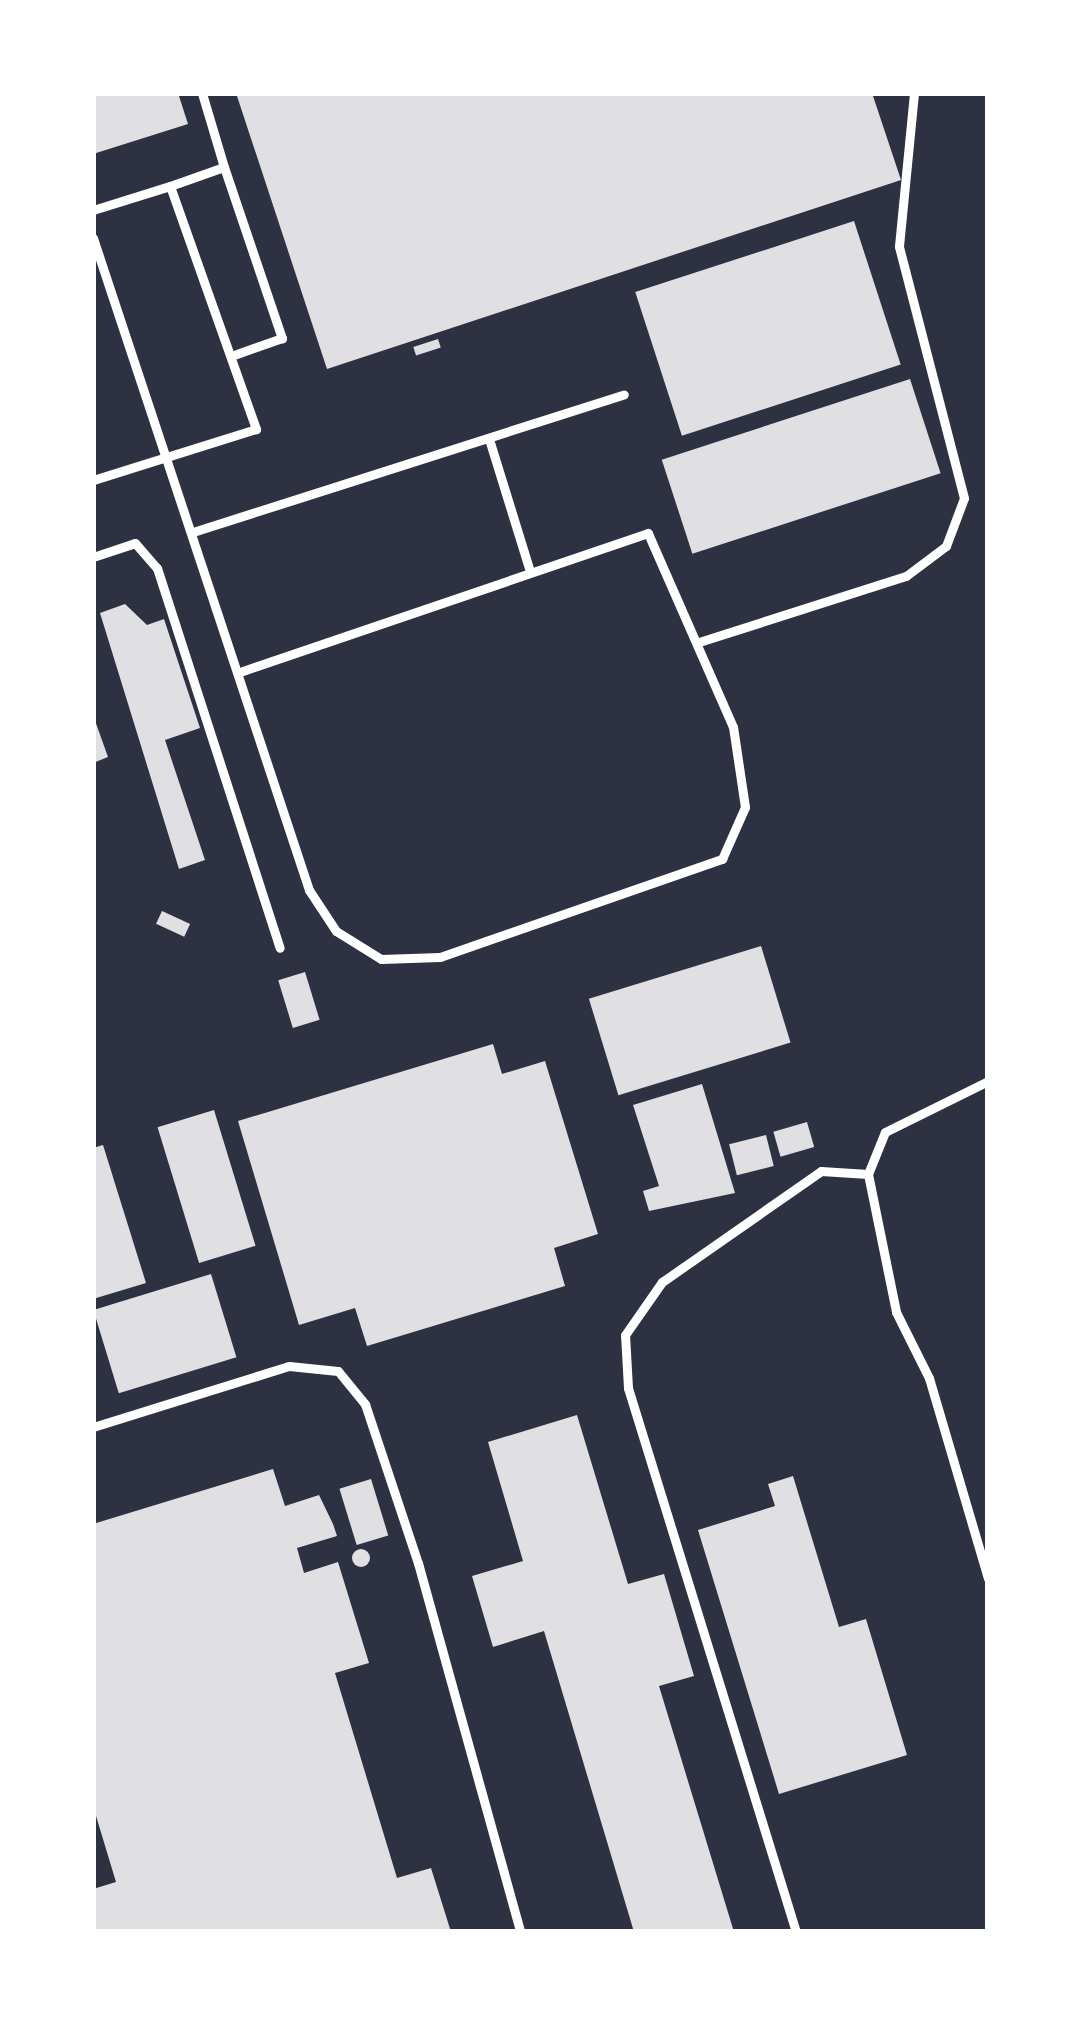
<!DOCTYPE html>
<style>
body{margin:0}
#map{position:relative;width:1081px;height:2025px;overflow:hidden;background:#2d3142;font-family:"Varela Round",sans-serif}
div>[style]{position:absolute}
.building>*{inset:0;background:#e0e0e3;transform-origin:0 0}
.round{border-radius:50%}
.service>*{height:9px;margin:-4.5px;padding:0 4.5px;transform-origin:4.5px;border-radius:4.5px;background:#fff}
span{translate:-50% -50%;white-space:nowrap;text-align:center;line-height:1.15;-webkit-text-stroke:10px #fff;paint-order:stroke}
.frame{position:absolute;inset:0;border:96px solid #fff;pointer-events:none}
</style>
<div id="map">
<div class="building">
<div style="clip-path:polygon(93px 93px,178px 93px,188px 124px,93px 154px)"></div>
<div style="clip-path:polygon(236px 93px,872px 93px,901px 180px,327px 369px)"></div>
<div style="left:854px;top:221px;width:151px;height:230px;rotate:72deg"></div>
<div style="left:438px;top:339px;width:9px;height:26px;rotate:72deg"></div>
<div style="left:910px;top:379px;width:99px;height:261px;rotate:72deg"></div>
<div style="clip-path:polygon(125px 604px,147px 625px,164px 619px,200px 728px,165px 740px,205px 860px,179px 869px,100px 613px)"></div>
<div style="clip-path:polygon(93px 715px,108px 757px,93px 763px)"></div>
<div style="left:162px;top:911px;width:31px;height:14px;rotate:25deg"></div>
<div style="left:761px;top:946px;width:101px;height:180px;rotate:73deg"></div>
<div style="left:305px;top:972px;width:50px;height:28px;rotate:73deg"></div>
<div style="clip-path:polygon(493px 1044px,502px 1074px,545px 1061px,598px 1234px,554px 1248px,565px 1286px,367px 1346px,355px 1308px,299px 1325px,238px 1121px)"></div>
<div style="clip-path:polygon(702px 1084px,735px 1193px,649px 1211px,643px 1191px,659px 1186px,633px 1105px)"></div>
<div style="left:214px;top:1110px;width:142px;height:59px;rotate:73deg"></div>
<div style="left:807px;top:1122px;width:26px;height:35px;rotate:74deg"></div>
<div style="left:766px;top:1135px;width:32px;height:38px;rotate:76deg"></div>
<div style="clip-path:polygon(103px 1145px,146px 1283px,93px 1299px,93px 1148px)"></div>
<div style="left:211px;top:1274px;width:87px;height:123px;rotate:73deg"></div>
<div style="clip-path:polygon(577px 1415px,628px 1584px,664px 1574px,694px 1676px,659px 1686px,734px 1932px,634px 1932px,544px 1631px,493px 1647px,472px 1576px,523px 1561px,488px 1442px)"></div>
<div style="clip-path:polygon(273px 1469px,285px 1506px,319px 1495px,333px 1524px,337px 1536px,297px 1548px,304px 1573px,338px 1562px,369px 1663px,335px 1673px,397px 1878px,431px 1868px,451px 1932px,93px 1932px,93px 1889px,116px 1882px,93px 1806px,93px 1524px)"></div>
<div style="clip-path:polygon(793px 1476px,839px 1627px,866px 1619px,907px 1755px,779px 1794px,698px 1530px,775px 1506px,768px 1484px)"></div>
<div style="left:371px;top:1479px;width:59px;height:33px;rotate:73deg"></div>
<div class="round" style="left:352px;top:1549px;width:18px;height:18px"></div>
</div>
<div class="service">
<div style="left:224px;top:167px;width:181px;rotate:71.3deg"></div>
<div style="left:282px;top:338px;width:54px;rotate:160.6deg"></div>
<div style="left:170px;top:186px;width:57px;rotate:-19.4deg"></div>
<div style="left:224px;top:167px;width:77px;rotate:-106.6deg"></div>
<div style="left:93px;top:210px;width:81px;rotate:-17.3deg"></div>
<div style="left:170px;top:186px;width:258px;rotate:70.5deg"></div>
<div style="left:256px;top:429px;width:171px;rotate:162.6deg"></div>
<div style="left:93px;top:238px;width:687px;rotate:71.67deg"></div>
<div style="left:309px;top:890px;width:49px;rotate:56.6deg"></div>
<div style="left:336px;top:931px;width:53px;rotate:31.9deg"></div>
<div style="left:381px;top:959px;width:59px;rotate:-1.9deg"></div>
<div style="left:440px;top:957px;width:299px;rotate:-19.2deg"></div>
<div style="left:722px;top:859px;width:57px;rotate:-66.1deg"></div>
<div style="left:745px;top:807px;width:81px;rotate:-98.5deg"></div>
<div style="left:733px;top:727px;width:212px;rotate:-113.7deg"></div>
<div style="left:648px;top:533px;width:428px;rotate:161.2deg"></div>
<div style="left:489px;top:439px;width:135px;rotate:72.8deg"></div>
<div style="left:196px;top:531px;width:449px;rotate:-17.7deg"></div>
<div style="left:93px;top:557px;width:44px;rotate:-18.4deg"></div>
<div style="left:135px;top:543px;width:33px;rotate:49deg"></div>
<div style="left:157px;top:568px;width:399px;rotate:72.1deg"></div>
<div style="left:699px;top:642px;width:217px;rotate:-17.7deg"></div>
<div style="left:906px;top:576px;width:50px;rotate:-36.9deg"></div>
<div style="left:946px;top:546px;width:51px;rotate:-69.4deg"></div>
<div style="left:964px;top:498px;width:260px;rotate:-104.5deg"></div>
<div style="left:899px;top:246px;width:154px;rotate:-84.4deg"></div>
<div style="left:868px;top:1174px;width:45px;rotate:-68deg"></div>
<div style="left:885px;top:1132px;width:115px;rotate:-26.3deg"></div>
<div style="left:93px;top:1427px;width:205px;rotate:-17.3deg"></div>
<div style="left:289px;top:1366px;width:49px;rotate:5.8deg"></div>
<div style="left:338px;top:1371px;width:43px;rotate:50.7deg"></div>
<div style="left:365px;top:1404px;width:168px;rotate:71.6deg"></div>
<div style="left:418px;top:1563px;width:383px;rotate:74.5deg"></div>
<div style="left:796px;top:1932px;width:569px;rotate:-107.16deg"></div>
<div style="left:628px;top:1388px;width:53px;rotate:-93.2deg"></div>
<div style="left:625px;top:1335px;width:65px;rotate:-55.1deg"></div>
<div style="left:662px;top:1282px;width:194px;rotate:-34.9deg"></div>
<div style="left:821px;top:1171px;width:47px;rotate:3.7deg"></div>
<div style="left:868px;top:1174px;width:141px;rotate:78.5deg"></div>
<div style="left:896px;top:1312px;width:74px;rotate:63.4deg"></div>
<div style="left:929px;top:1378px;width:209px;rotate:73.6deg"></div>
</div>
<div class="frame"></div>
</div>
